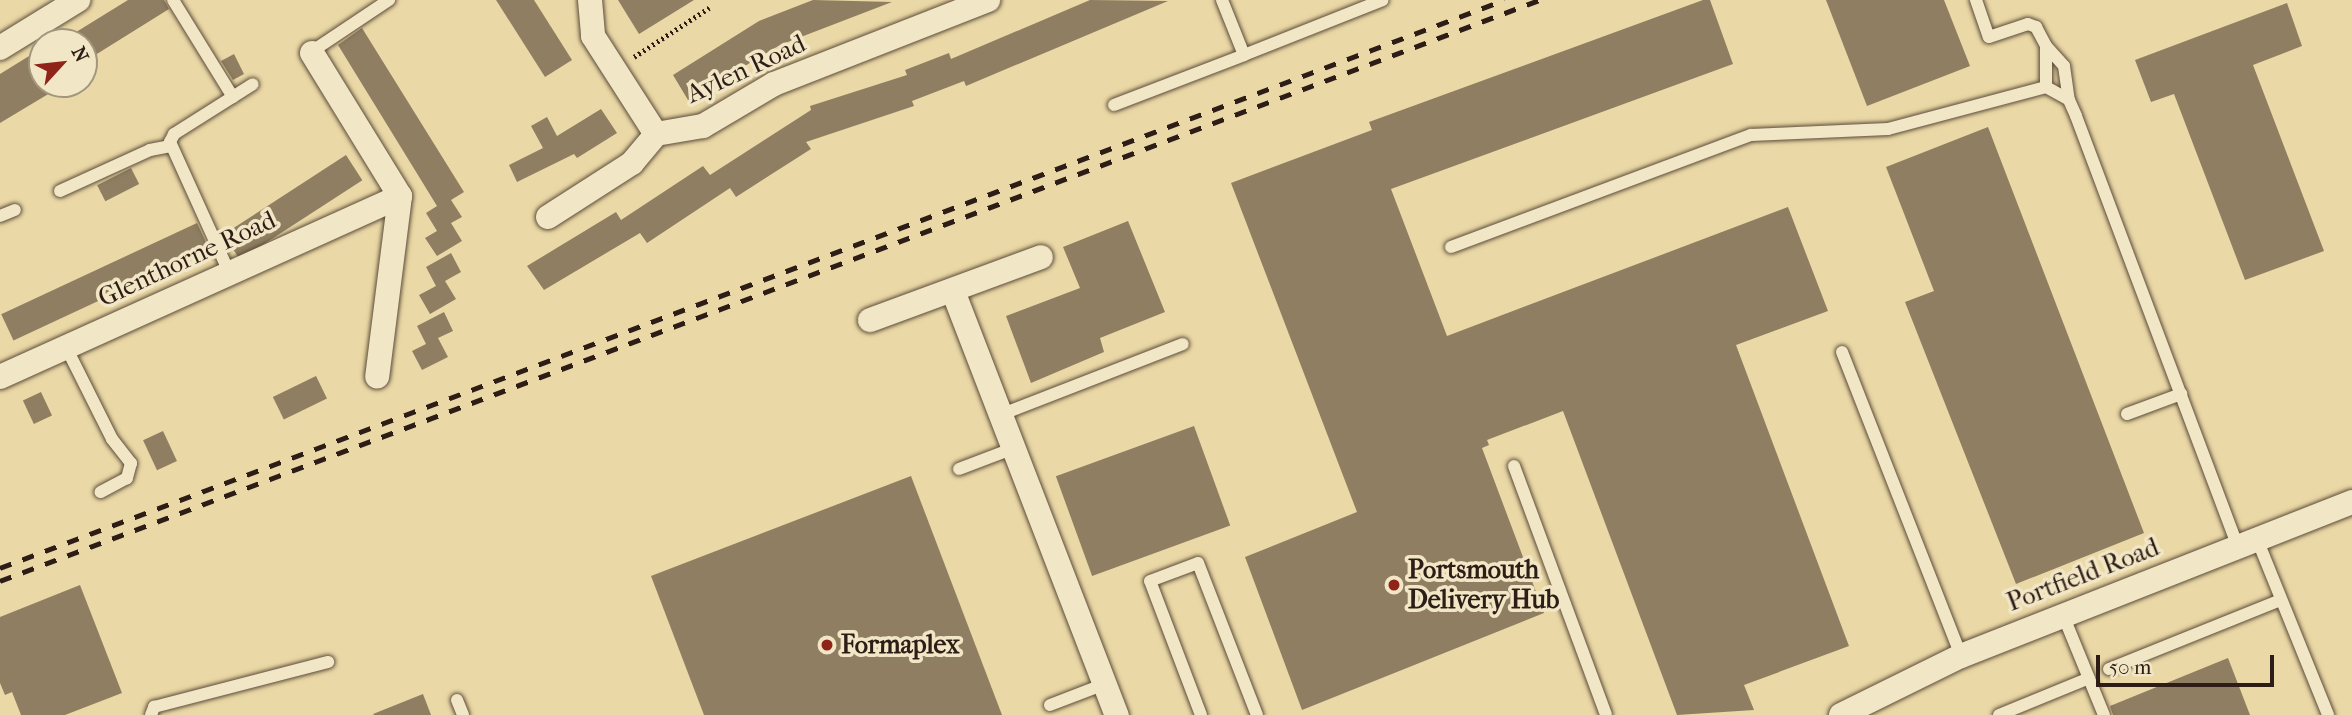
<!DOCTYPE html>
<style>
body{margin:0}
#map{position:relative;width:2352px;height:715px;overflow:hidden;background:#ead8a6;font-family:"IM FELL French Canon",serif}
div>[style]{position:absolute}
.building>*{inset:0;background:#8f7e61;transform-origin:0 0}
.path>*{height:4.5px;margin-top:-2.25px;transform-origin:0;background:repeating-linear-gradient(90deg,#2d1d16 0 2px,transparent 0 5.5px)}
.roads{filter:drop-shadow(0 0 2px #5c4c3a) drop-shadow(0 0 2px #5c4c3a)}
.service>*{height:12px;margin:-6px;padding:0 6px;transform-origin:6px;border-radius:6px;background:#f1e6c5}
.minor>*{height:24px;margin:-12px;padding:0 12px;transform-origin:12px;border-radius:12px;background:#f1e6c5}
.rail>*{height:5px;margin-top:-2.5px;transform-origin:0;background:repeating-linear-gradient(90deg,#2d1d16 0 12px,transparent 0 24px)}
.dots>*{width:19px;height:19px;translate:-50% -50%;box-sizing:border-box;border:4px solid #f1e6c5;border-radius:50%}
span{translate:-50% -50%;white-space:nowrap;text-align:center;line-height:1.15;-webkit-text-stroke:7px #f1e6c5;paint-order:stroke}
.street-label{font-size:26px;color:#2d1d16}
.poi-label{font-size:26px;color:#2d1d16;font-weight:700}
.left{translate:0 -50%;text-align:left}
.north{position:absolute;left:28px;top:28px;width:70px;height:70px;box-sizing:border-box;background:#f1e6c5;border:2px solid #a3967f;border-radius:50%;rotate:63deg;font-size:19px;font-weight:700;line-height:28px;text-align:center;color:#2d1d16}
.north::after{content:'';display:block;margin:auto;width:24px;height:32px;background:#8f2418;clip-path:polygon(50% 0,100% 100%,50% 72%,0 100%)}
.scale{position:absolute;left:2096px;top:655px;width:178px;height:32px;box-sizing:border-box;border:4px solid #2d1d16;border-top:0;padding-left:9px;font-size:21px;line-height:24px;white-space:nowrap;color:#2d1d16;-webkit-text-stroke:5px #f1e6c5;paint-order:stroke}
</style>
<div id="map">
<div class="building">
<div style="clip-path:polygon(128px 0,164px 0,169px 9px,84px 62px,84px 42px,60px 42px)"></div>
<div style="clip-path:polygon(496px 0,534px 0,572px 60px,545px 77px)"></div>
<div style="clip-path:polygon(618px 0,694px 0,639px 34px)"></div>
<div style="clip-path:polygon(813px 0,892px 2px,780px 45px,688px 100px,673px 75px,759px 21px)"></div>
<div style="clip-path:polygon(1090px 0,1168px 1px,966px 86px,964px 81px,912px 101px,914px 106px,806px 142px,811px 149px,736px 197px,730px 188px,647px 243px,640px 233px,544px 290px,527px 266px,616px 212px,621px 220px,703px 166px,710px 175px,811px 110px,810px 106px,907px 75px,905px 70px,949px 53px,951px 59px)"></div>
<div style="clip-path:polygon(1703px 0,1710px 0,1733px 64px,1391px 189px,1447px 336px,1788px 207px,1828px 311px,1736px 345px,1849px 646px,1744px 685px,1754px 710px,1677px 715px,1563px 411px,1487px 440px,1489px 445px,1482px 448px,1544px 613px,1302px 710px,1245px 557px,1357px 512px,1231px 183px,1372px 130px,1369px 122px)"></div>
<div style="clip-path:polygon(1826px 0,1944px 0,1970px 66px,1867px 106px)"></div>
<div style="clip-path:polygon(2287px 3px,2302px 46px,2253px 65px,2324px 251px,2245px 280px,2174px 94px,2151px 102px,2135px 60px)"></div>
<div style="clip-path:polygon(362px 28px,464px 192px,451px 200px,462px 217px,451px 223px,462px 241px,437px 256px,425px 238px,437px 231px,426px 213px,437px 206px,338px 45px)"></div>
<div style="clip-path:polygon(42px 48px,42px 84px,65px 84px,0 123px,0 74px)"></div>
<div style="clip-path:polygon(234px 54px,244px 74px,233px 80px,221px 61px)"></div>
<div style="clip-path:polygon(601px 109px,617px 133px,577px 158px,574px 154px,517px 182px,509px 165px,543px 148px,531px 126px,547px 117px,557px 136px)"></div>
<div style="clip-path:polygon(1988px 127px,2144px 533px,2016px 584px,1905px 302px,1934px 291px,1886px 167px)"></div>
<div style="left:346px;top:155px;width:30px;height:146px;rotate:57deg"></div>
<div style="left:131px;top:168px;width:18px;height:38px;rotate:63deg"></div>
<div style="clip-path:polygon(1128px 221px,1165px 312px,1100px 338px,1104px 352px,1031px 383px,1006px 316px,1080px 288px,1063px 247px)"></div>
<div style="left:197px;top:223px;width:29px;height:216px;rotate:65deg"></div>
<div style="clip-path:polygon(451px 253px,461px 272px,445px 281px,456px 299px,430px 314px,419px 295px,436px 286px,426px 267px)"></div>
<div style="clip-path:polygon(444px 312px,453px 331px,438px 338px,448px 357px,422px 370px,412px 351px,426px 344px,417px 326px)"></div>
<div style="left:316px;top:376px;width:25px;height:48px;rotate:64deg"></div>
<div style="left:41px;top:392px;width:26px;height:20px;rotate:65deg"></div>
<div style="left:1194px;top:426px;width:106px;height:147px;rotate:70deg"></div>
<div style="left:163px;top:431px;width:33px;height:22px;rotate:65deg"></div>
<div style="clip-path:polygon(911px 476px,1002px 715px,704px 715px,651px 576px)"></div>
<div style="clip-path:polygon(80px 585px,122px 693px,65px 715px,21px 715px,12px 692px,5px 695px,0 683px,0 617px)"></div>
<div style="clip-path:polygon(2228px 658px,2250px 715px,2113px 715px,2110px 706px)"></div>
<div style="clip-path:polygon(423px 694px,431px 715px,374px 715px,373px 714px)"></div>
</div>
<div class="path">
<div style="left:634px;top:57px;width:90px;rotate:-33.2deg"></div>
</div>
<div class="roads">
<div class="service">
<div style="left:173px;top:0;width:114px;rotate:58.3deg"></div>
<div style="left:1222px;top:0;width:59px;rotate:68.2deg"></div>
<div style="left:1244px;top:55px;width:149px;rotate:-21.6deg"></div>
<div style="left:1976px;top:0;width:39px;rotate:71deg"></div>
<div style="left:1989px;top:37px;width:41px;rotate:-18.4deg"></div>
<div style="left:2028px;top:24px;width:9px;rotate:21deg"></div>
<div style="left:2036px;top:27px;width:21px;rotate:62deg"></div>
<div style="left:2046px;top:46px;width:41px;rotate:90deg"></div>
<div style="left:2046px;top:46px;width:27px;rotate:48deg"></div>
<div style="left:2064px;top:66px;width:34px;rotate:82deg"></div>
<div style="left:311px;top:52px;width:94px;rotate:-33.7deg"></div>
<div style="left:1114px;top:105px;width:139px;rotate:-21deg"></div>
<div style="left:60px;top:191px;width:99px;rotate:-24.5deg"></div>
<div style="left:150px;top:150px;width:21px;rotate:-11deg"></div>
<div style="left:0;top:216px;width:16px;rotate:-22deg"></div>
<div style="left:1451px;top:247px;width:320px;rotate:-20.5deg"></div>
<div style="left:1751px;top:135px;width:137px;rotate:-2.5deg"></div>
<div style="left:1888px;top:129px;width:163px;rotate:-14.9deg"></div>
<div style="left:2046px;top:87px;width:26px;rotate:29deg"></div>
<div style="left:2069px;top:100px;width:17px;rotate:66deg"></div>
<div style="left:2076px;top:116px;width:460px;rotate:69.4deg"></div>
<div style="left:229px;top:272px;width:143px;rotate:-114.4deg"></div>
<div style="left:170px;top:142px;width:9px;rotate:-63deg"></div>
<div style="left:174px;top:134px;width:93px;rotate:-32.3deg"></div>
<div style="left:66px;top:347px;width:103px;rotate:63.4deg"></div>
<div style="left:112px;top:439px;width:31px;rotate:52deg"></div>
<div style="left:131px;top:463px;width:16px;rotate:105deg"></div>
<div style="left:127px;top:478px;width:30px;rotate:152deg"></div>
<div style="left:1842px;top:352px;width:326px;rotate:68.6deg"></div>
<div style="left:2127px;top:414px;width:58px;rotate:-20.3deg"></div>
<div style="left:1000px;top:415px;width:196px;rotate:-21.2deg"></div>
<div style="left:1514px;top:466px;width:265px;rotate:69.7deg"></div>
<div style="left:959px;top:469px;width:59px;rotate:-20.9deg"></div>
<div style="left:2257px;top:539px;width:190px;rotate:68deg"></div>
<div style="left:2063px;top:615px;width:108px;rotate:67.7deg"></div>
<div style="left:2109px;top:669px;width:185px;rotate:-21.9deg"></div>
<div style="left:457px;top:700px;width:16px;rotate:68deg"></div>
<div style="left:1050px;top:705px;width:59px;rotate:-20.9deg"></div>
<div style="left:151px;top:715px;width:9px;rotate:-69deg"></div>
<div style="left:154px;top:707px;width:180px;rotate:-14.5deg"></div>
<div style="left:1201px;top:715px;width:143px;rotate:-110.8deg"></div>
<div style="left:1150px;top:581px;width:51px;rotate:-20.6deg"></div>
<div style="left:1198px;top:563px;width:163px;rotate:68.8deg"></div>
<div style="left:1999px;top:715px;width:97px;rotate:-22.3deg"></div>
</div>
<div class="minor">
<div style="left:590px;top:0;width:36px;rotate:85deg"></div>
<div style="left:593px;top:36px;width:117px;rotate:57.3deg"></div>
<div style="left:0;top:48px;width:92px;rotate:-31.6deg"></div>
<div style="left:312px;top:53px;width:168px;rotate:58.4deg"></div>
<div style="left:400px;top:196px;width:182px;rotate:97.2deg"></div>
<div style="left:548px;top:217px;width:100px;rotate:-32.7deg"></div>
<div style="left:632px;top:163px;width:38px;rotate:-50deg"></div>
<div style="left:656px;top:134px;width:48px;rotate:-9.7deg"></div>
<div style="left:703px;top:126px;width:82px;rotate:-30.6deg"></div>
<div style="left:774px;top:84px;width:230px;rotate:-21.4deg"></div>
<div style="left:953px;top:291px;width:455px;rotate:68.9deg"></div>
<div style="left:870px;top:320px;width:182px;rotate:-20.2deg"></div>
<div style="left:0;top:377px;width:439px;rotate:-24.3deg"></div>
<div style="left:1841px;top:715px;width:134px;rotate:-26.2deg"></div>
<div style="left:1961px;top:656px;width:420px;rotate:-21.5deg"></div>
</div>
</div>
<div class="rail">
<div style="left:0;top:568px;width:1608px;rotate:-20.69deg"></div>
<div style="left:0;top:581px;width:1645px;rotate:-20.68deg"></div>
</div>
<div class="dots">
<div style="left:1394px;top:585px;background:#8f2418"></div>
<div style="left:827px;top:645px;background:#8f2418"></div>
</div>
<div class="street-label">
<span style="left:746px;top:69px;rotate:-25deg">Aylen Road</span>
<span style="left:187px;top:259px;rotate:-25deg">Glenthorne Road</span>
<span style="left:2083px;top:575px;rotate:-21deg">Portfield Road</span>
</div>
<div class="poi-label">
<span class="left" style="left:1408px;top:585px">Portsmouth<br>Delivery Hub</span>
<span class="left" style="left:841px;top:645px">Formaplex</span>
</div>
<div class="north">N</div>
<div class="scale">50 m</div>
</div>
